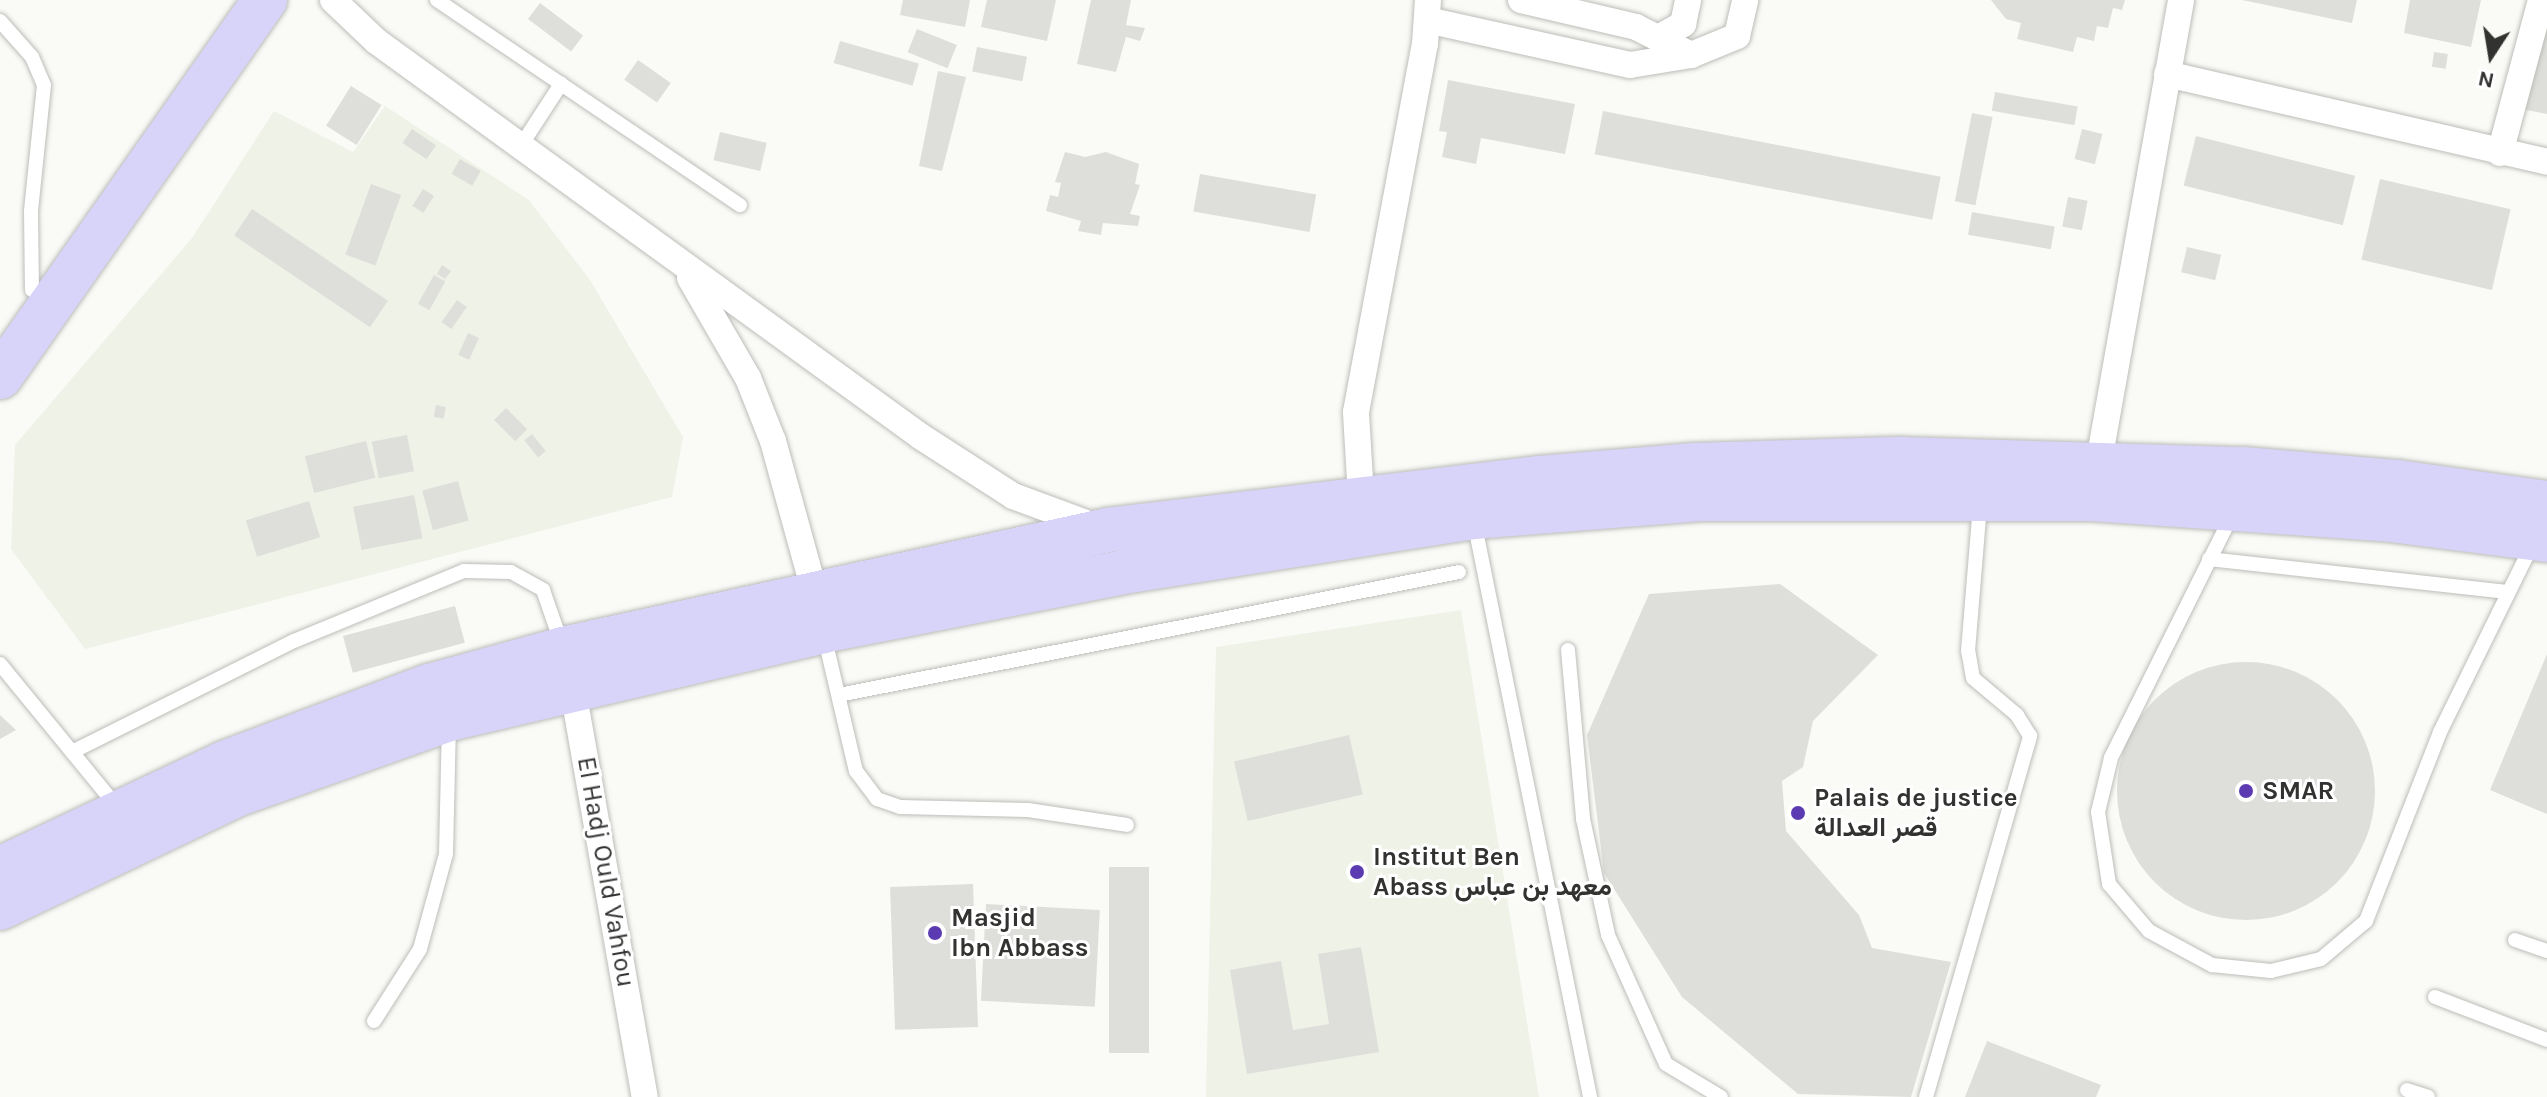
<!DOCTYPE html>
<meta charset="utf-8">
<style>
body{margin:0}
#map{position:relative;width:2547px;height:1097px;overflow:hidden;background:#fafbf7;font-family:Karla,Vazirmatn,sans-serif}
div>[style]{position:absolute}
.built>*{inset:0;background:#eff2e6}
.building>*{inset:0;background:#dedfdb;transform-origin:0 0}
.round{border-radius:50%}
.roads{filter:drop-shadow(0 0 2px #bcbdb9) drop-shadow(0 0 2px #bcbdb9)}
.service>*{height:14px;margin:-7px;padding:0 7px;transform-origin:7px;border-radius:7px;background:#fff}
.minor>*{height:26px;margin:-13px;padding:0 13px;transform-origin:13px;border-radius:13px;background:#fff}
.trunk>*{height:44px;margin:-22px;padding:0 22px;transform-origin:22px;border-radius:22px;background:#d8d3f8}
.dots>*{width:22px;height:22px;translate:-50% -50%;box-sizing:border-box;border:4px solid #fff;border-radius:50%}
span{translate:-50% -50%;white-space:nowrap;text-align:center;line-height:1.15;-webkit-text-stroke:6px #fff;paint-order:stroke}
.poi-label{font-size:26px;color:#323231;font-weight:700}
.left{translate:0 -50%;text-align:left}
.street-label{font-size:26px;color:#323231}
.north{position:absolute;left:2451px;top:16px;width:80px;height:80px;-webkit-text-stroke:6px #fff;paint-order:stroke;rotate:192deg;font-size:22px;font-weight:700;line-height:32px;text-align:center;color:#323231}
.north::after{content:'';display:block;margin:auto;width:28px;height:36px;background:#323231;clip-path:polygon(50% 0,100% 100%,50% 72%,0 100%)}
</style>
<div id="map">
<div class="built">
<div style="clip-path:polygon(385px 106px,529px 200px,590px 280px,683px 437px,672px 497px,85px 649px,11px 549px,15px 445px,192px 238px,274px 111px,353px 152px)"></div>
<div style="clip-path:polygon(1461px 610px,1539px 1097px,1206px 1097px,1216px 647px)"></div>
</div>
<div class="building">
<div style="clip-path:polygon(903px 0,970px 0,965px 27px,900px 15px)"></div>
<div style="clip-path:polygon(987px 0,1056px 0,1047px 41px,981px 27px)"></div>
<div style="clip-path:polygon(1091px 0,1131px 0,1126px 25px,1145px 28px,1140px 41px,1126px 37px,1116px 72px,1077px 64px)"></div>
<div style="clip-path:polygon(1991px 0,2125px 0,2122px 10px,2113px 8px,2108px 28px,2097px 26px,2094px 41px,2077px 37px,2073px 52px,2017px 39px,2021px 23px,2006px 19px)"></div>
<div style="clip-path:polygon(2242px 0,2357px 0,2352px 23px)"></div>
<div style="clip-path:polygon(2410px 0,2481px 0,2471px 47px,2404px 33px)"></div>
<div style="clip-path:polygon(2547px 1px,2547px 114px,2521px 109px)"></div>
<div style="left:540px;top:3px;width:54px;height:20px;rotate:37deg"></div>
<div style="left:917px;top:29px;width:43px;height:25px;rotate:22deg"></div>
<div style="left:840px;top:41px;width:82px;height:23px;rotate:16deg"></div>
<div style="left:977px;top:47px;width:51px;height:25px;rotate:11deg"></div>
<div style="left:2434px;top:52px;width:14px;height:15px;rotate:8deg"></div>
<div style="left:638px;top:60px;width:40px;height:24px;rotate:35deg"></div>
<div style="clip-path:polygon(938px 71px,966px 77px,942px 171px,919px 166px)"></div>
<div style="clip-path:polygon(1448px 80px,1575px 104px,1565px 154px,1481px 138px,1476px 164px,1442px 157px,1447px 132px,1439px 131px)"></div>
<div style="left:351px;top:86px;width:36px;height:47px;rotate:32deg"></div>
<div style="left:1995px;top:92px;width:84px;height:19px;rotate:10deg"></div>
<div style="left:1603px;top:111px;width:344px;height:44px;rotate:11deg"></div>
<div style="left:1972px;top:113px;width:21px;height:90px;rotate:11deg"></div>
<div style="left:412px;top:129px;width:29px;height:17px;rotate:34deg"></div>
<div style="left:2082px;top:129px;width:21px;height:31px;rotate:14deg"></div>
<div style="left:720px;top:132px;width:48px;height:29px;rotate:13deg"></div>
<div style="left:2196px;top:136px;width:164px;height:51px;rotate:14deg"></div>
<div style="clip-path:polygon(1065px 152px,1085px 157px,1106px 152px,1139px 164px,1135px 184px,1140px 185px,1130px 214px,1140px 216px,1138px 226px,1103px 223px,1101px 235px,1078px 231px,1081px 221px,1046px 211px,1050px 195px,1058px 197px,1061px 183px,1055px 182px)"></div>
<div style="left:460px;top:159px;width:24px;height:17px;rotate:30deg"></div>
<div style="left:1200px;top:174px;width:118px;height:38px;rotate:10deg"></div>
<div style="left:2380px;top:179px;width:134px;height:83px;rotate:13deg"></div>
<div style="left:371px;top:184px;width:32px;height:75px;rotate:20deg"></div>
<div style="left:423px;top:189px;width:13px;height:20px;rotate:32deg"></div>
<div style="left:2068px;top:197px;width:20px;height:30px;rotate:11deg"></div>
<div style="left:252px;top:209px;width:164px;height:32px;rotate:34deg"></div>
<div style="left:1972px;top:212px;width:84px;height:23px;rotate:10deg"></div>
<div style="left:2187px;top:247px;width:35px;height:26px;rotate:13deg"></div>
<div style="clip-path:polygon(442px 265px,451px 271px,445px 279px,437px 274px)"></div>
<div style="left:434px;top:275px;width:13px;height:33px;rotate:29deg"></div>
<div style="left:457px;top:300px;width:12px;height:27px;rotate:35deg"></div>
<div style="left:468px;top:333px;width:12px;height:24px;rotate:24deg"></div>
<div style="left:436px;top:405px;width:10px;height:12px;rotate:11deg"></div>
<div style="left:506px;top:408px;width:30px;height:17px;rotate:45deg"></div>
<div style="left:532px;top:434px;width:22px;height:10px;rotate:51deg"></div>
<div style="left:407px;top:435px;width:37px;height:36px;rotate:79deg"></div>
<div style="left:366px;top:441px;width:38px;height:63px;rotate:76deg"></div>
<div style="left:458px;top:481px;width:41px;height:37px;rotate:75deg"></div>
<div style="left:414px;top:495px;width:44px;height:62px;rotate:79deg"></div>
<div style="left:309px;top:501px;width:38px;height:66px;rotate:73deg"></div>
<div style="clip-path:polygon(1780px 584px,1878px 655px,1813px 721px,1803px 767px,1782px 781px,1786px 831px,1859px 915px,1872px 948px,1951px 962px,1911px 1097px,1798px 1094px,1682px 997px,1604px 873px,1587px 735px,1649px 594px)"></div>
<div style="left:455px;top:606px;width:38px;height:116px;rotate:75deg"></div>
<div style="clip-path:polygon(2547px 654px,2547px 814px,2490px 790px)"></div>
<div class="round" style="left:2117px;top:662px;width:258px;height:258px"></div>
<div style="clip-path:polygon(0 715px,16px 730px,0 739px)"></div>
<div style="left:1349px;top:735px;width:61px;height:118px;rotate:77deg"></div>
<div style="left:1109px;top:867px;width:40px;height:186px"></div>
<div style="left:973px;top:884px;width:143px;height:83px;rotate:88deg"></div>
<div style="left:986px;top:904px;width:114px;height:97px;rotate:3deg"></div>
<div style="clip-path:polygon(1361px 947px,1379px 1052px,1247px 1074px,1230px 970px,1281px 961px,1293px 1030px,1329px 1024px,1318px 954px)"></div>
<div style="clip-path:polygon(1987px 1041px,2101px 1085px,2096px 1097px,1965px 1097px)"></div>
</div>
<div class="roads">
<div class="service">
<div style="left:437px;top:0;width:366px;rotate:34.1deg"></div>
<div style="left:0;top:21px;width:48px;rotate:48.4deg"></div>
<div style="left:32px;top:57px;width:30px;rotate:67deg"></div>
<div style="left:44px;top:85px;width:127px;rotate:95.9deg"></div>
<div style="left:31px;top:211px;width:79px;rotate:89.3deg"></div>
<div style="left:522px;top:144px;width:72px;rotate:-57deg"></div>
<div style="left:2233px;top:513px;width:274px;rotate:116.5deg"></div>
<div style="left:2111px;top:758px;width:56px;rotate:103.5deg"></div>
<div style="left:2098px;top:812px;width:73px;rotate:81.3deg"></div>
<div style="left:2109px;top:884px;width:62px;rotate:49.6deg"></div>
<div style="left:2149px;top:931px;width:72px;rotate:28.4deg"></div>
<div style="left:2212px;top:965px;width:59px;rotate:5.8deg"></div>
<div style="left:2271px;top:971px;width:51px;rotate:-13.5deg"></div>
<div style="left:2321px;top:959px;width:59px;rotate:-40.2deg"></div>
<div style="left:2366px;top:921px;width:203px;rotate:-68.6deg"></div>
<div style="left:2440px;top:732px;width:211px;rotate:-63.8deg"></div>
<div style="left:1474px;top:521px;width:588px;rotate:78.61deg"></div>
<div style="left:2209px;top:559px;width:300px;rotate:6.3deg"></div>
<div style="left:824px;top:635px;width:140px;rotate:76.8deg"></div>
<div style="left:856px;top:771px;width:35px;rotate:53deg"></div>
<div style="left:877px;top:799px;width:24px;rotate:19deg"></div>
<div style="left:900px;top:807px;width:128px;rotate:1.3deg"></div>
<div style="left:1028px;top:810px;width:100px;rotate:8.6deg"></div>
<div style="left:1568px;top:650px;width:170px;rotate:84.9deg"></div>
<div style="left:1583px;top:819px;width:119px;rotate:77.8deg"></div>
<div style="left:1608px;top:935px;width:141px;rotate:65.8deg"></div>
<div style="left:1666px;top:1064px;width:64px;rotate:31deg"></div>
<div style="left:0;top:664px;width:186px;rotate:50.7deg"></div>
<div style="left:839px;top:695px;width:632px;rotate:-11.22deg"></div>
<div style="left:72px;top:752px;width:248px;rotate:-26.6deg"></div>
<div style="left:294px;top:641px;width:184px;rotate:-22.4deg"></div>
<div style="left:464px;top:571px;width:47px;rotate:1.2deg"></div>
<div style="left:511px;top:572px;width:37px;rotate:29deg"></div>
<div style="left:543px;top:590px;width:58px;rotate:70.9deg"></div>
<div style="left:2515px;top:940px;width:34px;rotate:19deg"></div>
<div style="left:2435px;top:997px;width:120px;rotate:21deg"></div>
<div style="left:374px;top:1021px;width:85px;rotate:-57.4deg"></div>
<div style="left:420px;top:949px;width:98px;rotate:-74.7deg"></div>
<div style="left:446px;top:854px;width:131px;rotate:-88.7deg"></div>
<div style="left:2407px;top:1090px;width:22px;rotate:18deg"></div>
<div style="left:1926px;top:1097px;width:376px;rotate:-73.9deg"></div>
<div style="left:2030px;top:736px;width:25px;rotate:-122deg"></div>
<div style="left:2017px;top:715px;width:57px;rotate:-139.9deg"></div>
<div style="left:1973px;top:678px;width:27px;rotate:-100deg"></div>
<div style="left:1968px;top:651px;width:147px;rotate:-85.3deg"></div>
</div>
<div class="minor">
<div style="left:333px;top:0;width:59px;rotate:43.6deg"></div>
<div style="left:376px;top:41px;width:672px;rotate:35.98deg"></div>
<div style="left:920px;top:436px;width:111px;rotate:32.8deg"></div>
<div style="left:1013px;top:496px;width:90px;rotate:20.3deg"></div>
<div style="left:1521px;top:0;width:118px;rotate:13.2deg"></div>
<div style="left:1636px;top:27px;width:62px;rotate:27deg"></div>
<div style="left:1427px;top:20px;width:208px;rotate:12.5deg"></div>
<div style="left:1630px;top:65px;width:62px;rotate:-9.3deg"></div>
<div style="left:1691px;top:55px;width:50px;rotate:-22.4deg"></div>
<div style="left:1737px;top:36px;width:37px;rotate:-77deg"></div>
<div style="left:1658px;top:38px;width:29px;rotate:-29deg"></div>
<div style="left:1683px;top:24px;width:25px;rotate:-78deg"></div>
<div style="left:2167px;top:74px;width:390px;rotate:13deg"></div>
<div style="left:2500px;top:153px;width:158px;rotate:-75deg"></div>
<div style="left:690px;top:278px;width:116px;rotate:59.9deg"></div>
<div style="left:748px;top:378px;width:68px;rotate:68.4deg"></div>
<div style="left:773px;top:441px;width:169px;rotate:74.6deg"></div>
<div style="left:2099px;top:461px;width:468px;rotate:-79.9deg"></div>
<div style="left:1362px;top:514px;width:102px;rotate:-93.4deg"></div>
<div style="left:1356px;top:412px;width:374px;rotate:-79.4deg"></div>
<div style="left:1425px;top:44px;width:44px;rotate:-86.1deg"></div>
<div style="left:571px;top:679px;width:424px;rotate:80deg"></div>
</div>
<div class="trunk">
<div style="left:0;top:377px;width:461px;rotate:-54.9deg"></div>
<div style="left:0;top:869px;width:248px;rotate:-25.3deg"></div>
<div style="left:224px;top:763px;width:219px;rotate:-20.6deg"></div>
<div style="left:429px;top:686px;width:139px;rotate:-15.4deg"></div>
<div style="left:563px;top:649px;width:558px;rotate:-12.32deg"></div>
<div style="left:1108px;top:530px;width:434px;rotate:-6.9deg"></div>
<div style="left:1539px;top:478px;width:156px;rotate:-4.8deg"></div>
<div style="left:1694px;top:465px;width:207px;rotate:-1.7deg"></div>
<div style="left:1901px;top:459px;width:342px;rotate:1.7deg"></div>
<div style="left:2243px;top:469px;width:156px;rotate:4.8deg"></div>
<div style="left:2398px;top:482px;width:150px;rotate:8deg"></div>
<div style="left:0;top:908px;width:262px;rotate:-25.6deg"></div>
<div style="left:236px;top:795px;width:226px;rotate:-19.6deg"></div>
<div style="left:449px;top:719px;width:384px;rotate:-13.2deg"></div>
<div style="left:823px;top:631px;width:318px;rotate:-11.1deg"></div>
<div style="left:1135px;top:570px;width:342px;rotate:-8.9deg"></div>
<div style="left:1473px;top:517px;width:228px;rotate:-4.5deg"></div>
<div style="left:1700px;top:499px;width:392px"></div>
<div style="left:2092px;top:499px;width:300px;rotate:4deg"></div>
<div style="left:2391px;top:520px;width:157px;rotate:7.3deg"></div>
</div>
</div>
<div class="dots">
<div style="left:2246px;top:791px;background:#5c3ab2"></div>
<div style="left:1798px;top:813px;background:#5c3ab2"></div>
<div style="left:1357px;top:872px;background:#5c3ab2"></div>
<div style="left:935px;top:933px;background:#5c3ab2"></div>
</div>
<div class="poi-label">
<span class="left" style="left:2262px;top:791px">SMAR</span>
<span class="left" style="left:1814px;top:813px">Palais de justice<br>قصر العدالة</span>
<span class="left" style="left:1373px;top:872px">Institut Ben<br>Abass معهد بن عباس</span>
<span class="left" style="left:951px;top:933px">Masjid<br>Ibn Abbass</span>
</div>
<div class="street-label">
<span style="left:606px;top:872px;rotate:80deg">El Hadj Ould Vahfou</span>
</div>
<div class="north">N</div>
</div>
